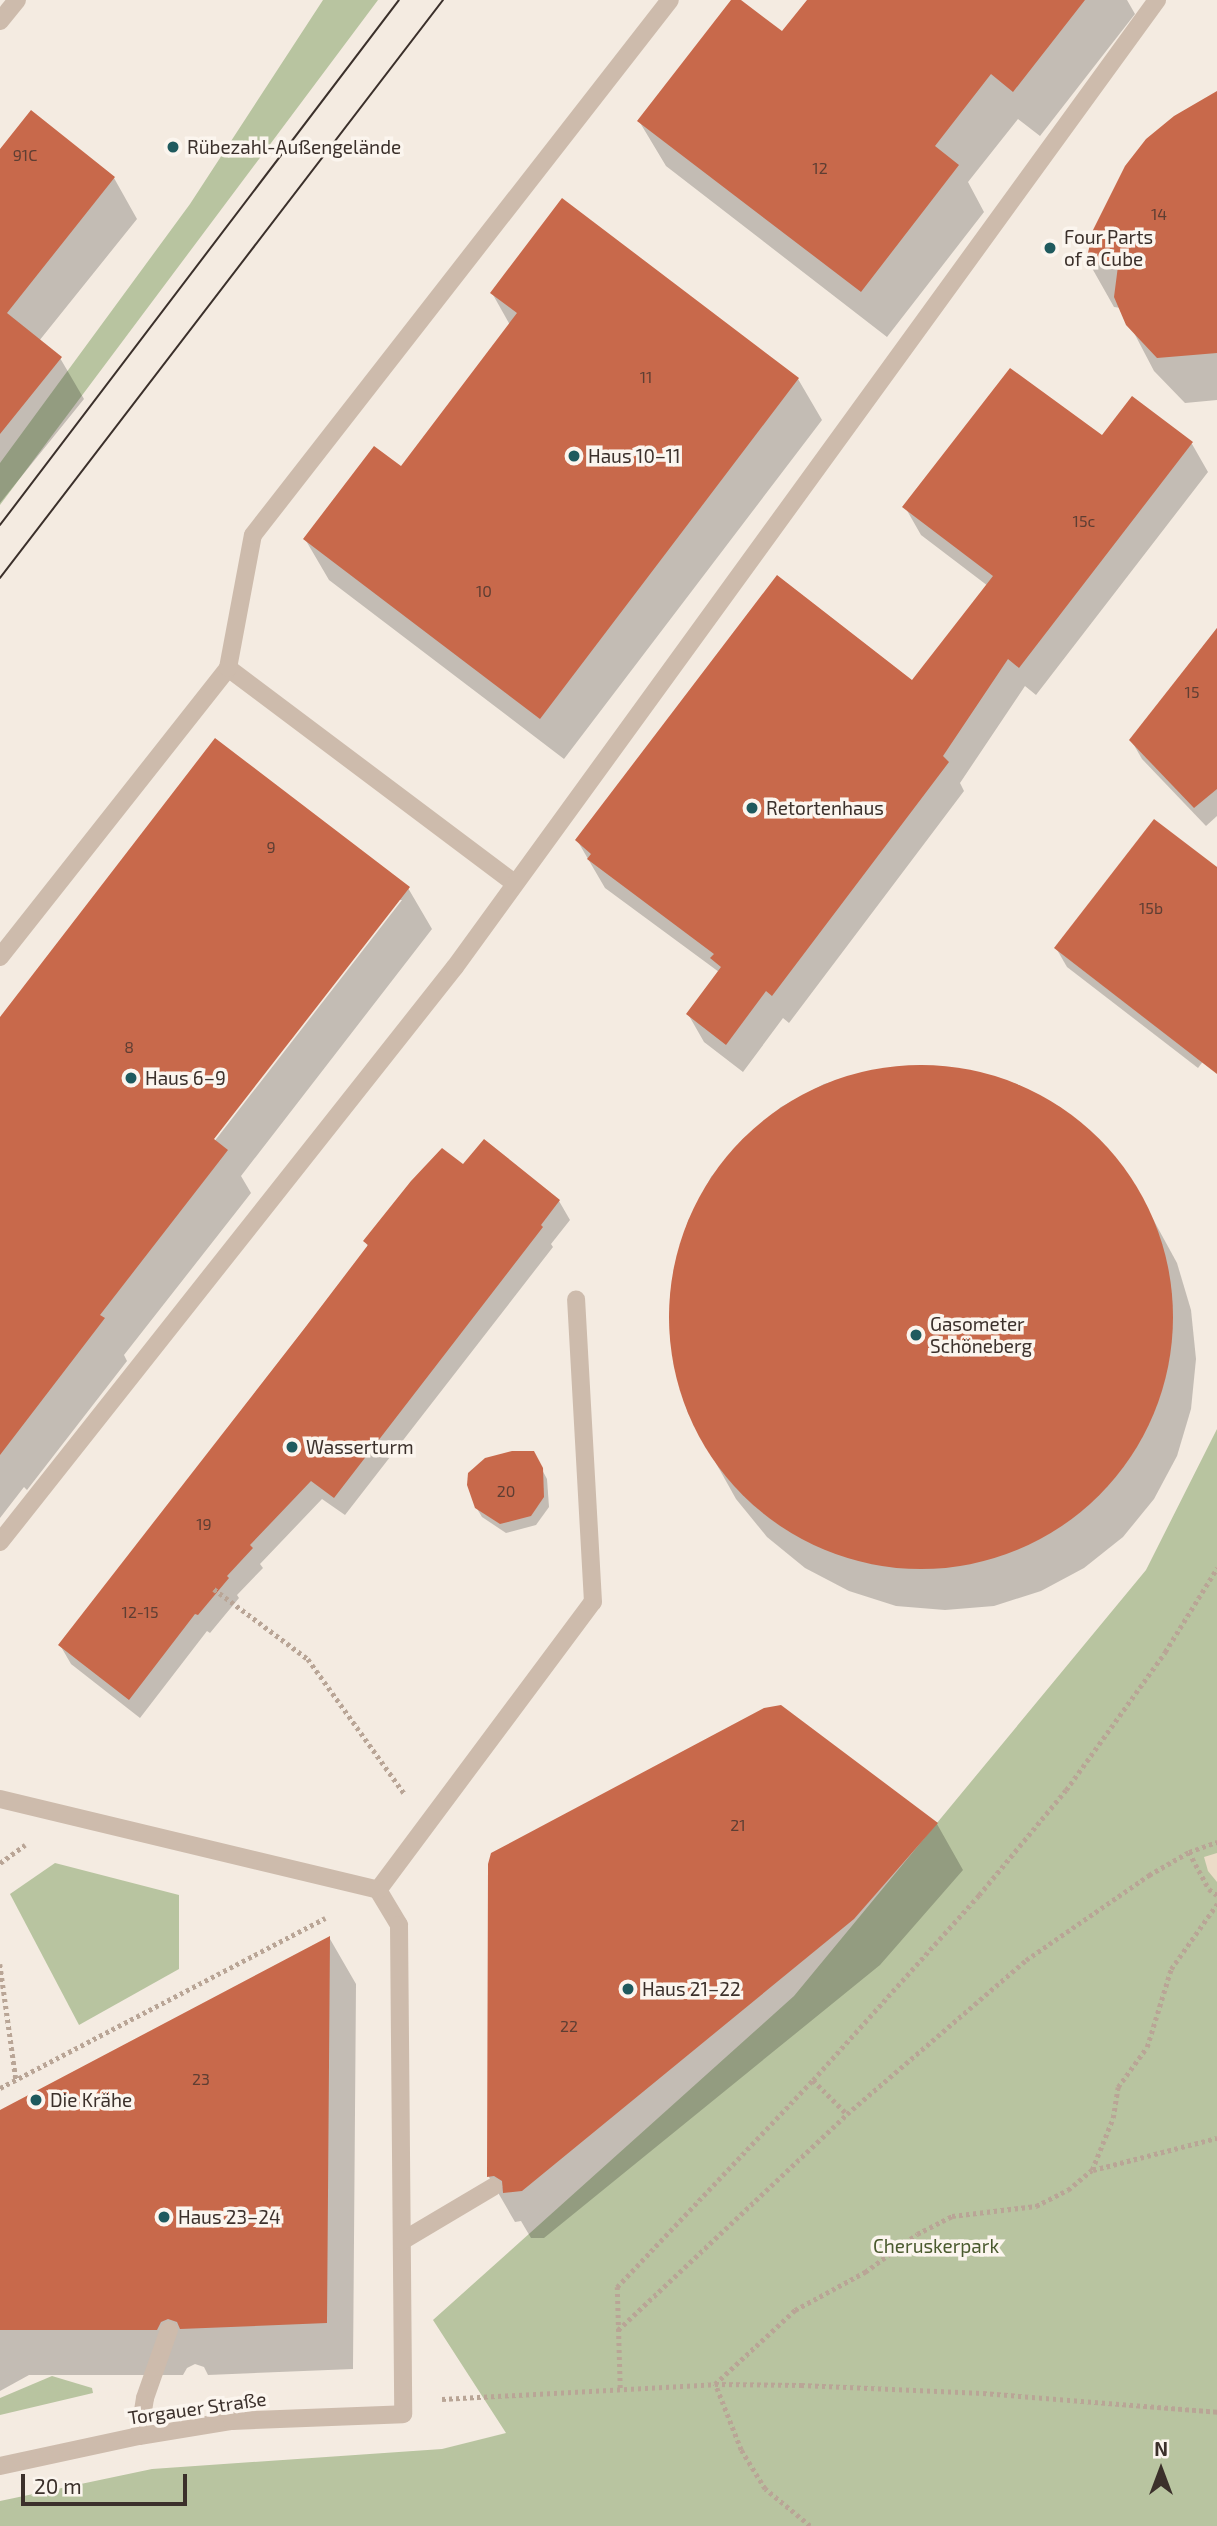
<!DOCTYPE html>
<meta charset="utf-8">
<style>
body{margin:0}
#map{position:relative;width:1217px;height:2526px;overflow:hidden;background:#f4ebe1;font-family:"Exo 2",sans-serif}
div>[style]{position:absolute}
.green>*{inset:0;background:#b8c4a0}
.plaza>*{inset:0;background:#ecdcc8}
.shadow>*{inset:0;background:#0003}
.building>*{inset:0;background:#c8694b}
.round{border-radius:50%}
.path>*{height:4.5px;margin-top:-2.25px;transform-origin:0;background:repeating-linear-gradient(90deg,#b9a596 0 3.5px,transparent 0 7px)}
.lane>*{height:18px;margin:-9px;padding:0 9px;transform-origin:9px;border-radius:9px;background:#cdbbac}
.street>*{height:18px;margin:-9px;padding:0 9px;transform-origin:9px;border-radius:9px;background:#cdbbac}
.tram>*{height:2px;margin:-1px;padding:0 1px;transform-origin:1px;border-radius:1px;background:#3b302b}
.dots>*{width:19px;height:19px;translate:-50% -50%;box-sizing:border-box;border:4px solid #fbf5ee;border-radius:50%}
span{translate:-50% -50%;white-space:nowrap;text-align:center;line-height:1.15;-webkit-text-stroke:7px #fbf5ee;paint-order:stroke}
.number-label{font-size:16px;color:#5e3e33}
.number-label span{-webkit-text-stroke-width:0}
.poi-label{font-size:19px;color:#3b302b}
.left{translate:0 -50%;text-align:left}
.park-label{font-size:19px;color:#4a5a2e}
.street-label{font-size:19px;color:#3b302b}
.north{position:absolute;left:1126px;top:2435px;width:70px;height:70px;-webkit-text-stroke:5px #fbf5ee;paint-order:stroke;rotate:0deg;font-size:19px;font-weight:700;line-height:28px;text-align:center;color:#3b302b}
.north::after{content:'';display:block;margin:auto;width:24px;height:32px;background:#3b302b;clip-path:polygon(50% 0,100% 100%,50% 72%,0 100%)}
.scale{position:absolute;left:21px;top:2474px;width:166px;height:32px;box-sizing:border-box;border:4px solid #3b302b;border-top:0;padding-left:9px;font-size:21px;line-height:24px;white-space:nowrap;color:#3b302b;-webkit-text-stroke:5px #fbf5ee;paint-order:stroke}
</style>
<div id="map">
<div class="green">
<div style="clip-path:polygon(323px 0,378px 0,0 505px,0 463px,190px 204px)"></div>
<div style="clip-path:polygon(1217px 1429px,1217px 2526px,0 2526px,0 2501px,152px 2469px,442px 2449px,506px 2433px,433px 2320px,794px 1996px,1146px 1570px)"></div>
<div style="clip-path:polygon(55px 1863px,179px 1895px,179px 1969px,79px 2025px,10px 1894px)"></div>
<div style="clip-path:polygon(52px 2376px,92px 2388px,93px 2393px,0 2415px,0 2398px)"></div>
</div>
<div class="plaza">
<div style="clip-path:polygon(1217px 1853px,1217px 1882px,1208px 1871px,1204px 1857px)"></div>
</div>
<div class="shadow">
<div style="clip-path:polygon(733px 0,738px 0,783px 34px,809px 0,1127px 0,1135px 14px,1040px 136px,1018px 119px,968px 182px,984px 212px,887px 337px,666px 166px,639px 121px)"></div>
<div style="clip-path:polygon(1217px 96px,1217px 400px,1185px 403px,1154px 371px,1121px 308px,1114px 307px,1088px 261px)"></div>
<div style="clip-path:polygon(0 152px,114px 178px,137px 219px,39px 341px,60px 358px,84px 399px,0 503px)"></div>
<div style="clip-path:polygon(492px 293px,798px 379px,822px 420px,564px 759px,329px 580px,305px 539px,401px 468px,510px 325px)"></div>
<div style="clip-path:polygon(1102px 437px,1192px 444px,1208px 472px,1036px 695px,1025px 686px,960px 783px,964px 791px,789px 1023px,783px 1018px,743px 1072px,704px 1042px,688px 1014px,719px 972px,605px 888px,577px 840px,913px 683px,988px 586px,921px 535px,905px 507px)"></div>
<div style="clip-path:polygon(1217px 628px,1217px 816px,1206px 826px,1142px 759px,1131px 740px)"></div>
<div style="clip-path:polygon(1217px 870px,1217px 1043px,1198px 1068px,1067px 967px,1056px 948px)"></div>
<div style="clip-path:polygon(evenodd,408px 888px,432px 929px,241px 1176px,251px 1193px,124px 1355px,127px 1361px,27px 1490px,24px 1487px,0 1518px,0 1019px,408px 888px,397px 900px,402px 900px,210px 1147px,207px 1145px,397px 900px)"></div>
<div style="clip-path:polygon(921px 1065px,970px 1071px,1017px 1084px,1060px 1107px,1098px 1139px,1130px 1177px,1177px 1263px,1191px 1310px,1196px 1359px,1191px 1409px,1177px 1456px,1154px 1499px,1123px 1537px,1084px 1568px,1041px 1591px,994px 1606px,945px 1610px,896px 1606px,849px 1591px,805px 1568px,767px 1537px,736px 1499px,688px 1413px,674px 1366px,669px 1317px,674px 1268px,688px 1221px,711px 1177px,743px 1139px,781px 1107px,824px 1084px,872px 1071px)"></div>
<div style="clip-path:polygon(463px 1167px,559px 1201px,570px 1220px,551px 1244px,553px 1247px,345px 1515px,322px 1499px,260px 1564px,263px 1568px,237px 1595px,239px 1598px,210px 1633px,207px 1631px,140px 1718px,71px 1664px,60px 1645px,368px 1247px,365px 1241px)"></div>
<div style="clip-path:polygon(533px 1453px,547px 1479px,549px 1507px,536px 1525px,506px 1533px,482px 1517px,476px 1507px)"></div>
<div style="clip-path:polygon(781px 1707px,937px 1824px,963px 1870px,880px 1965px,544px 2238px,531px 2238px,521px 2221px,515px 2222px,489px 2177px,490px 1864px)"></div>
<div style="clip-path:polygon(330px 1939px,356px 1984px,353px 2369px,208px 2375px,204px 2367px,195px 2364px,187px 2368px,183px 2375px,29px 2375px,0 2391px,0 2112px)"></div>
</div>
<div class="building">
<div style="clip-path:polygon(731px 0,741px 0,782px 31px,807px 0,1085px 0,1013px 92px,991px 74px,935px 146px,959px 165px,861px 292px,637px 121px)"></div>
<div style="clip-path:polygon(1217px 91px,1217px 353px,1157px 358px,1126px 325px,1114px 297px,1118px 266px,1086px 262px,1093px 230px,1125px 166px,1146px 139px,1174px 116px)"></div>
<div style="clip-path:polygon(31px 110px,115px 177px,7px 313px,62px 357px,0 434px,0 149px)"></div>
<div style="clip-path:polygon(562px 198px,799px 378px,540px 719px,303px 539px,374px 446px,401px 466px,517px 313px,490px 293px)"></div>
<div style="clip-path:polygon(1010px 368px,1102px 435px,1132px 396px,1193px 442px,1019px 668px,1008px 659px,943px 756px,949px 762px,772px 996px,766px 991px,726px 1045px,686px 1014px,721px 967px,710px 958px,714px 954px,587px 859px,591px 854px,575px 840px,777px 575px,912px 680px,993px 576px,902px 507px)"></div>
<div style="clip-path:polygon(1217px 628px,1217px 789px,1194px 808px,1129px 740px)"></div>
<div style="clip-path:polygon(215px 738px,410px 887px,214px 1139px,228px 1150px,100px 1315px,105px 1318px,0 1455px,0 1017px)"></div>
<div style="clip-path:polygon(1154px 819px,1217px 867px,1217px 1074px,1054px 948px)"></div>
<div class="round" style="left:669px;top:1065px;width:504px;height:504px"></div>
<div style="clip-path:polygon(484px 1139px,560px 1200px,541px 1225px,543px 1227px,334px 1498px,311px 1481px,250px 1545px,253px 1548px,227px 1576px,229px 1578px,198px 1615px,195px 1614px,129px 1700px,58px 1645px,304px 1329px,368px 1245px,363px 1241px,411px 1181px,442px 1148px,463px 1164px)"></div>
<div style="clip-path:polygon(512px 1451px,534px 1451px,543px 1468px,544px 1497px,531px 1516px,500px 1524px,475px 1508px,467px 1485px,468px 1473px,485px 1458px)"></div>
<div style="clip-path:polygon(781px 1705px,938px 1823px,854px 1919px,522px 2191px,503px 2193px,502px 2181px,494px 2176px,487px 2177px,488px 1864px,491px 1853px,764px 1708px)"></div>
<div style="clip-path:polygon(330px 1936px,327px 2323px,180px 2329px,177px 2322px,168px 2319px,161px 2322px,157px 2330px,0 2330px,0 2110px)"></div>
</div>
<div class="path">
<div style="left:214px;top:1589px;width:117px;rotate:36.7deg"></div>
<div style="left:308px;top:1659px;width:165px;rotate:54.4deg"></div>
<div style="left:1189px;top:1852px;width:42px;rotate:61.6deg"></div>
<div style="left:1209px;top:1889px;width:10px;rotate:37deg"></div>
<div style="left:0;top:1863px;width:31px;rotate:-36deg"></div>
<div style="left:0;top:1964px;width:116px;rotate:82.1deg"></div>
<div style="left:813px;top:2080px;width:48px;rotate:45deg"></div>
<div style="left:847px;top:2114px;width:236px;rotate:-40.7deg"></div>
<div style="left:1026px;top:1960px;width:150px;rotate:-34.6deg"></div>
<div style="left:1149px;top:1875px;width:46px;rotate:-29.9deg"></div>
<div style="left:1189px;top:1852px;width:30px;rotate:-20deg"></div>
<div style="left:0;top:2088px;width:367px;rotate:-27.6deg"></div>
<div style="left:1093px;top:2170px;width:128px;rotate:-14.5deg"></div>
<div style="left:618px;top:2330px;width:315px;rotate:-43.3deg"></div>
<div style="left:620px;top:2388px;width:101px;rotate:-91.7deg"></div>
<div style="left:617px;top:2287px;width:285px;rotate:-46.6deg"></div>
<div style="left:813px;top:2080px;width:249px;rotate:-48.1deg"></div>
<div style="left:979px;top:1895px;width:136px;rotate:-50.4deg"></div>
<div style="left:1066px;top:1790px;width:170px;rotate:-54.3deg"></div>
<div style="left:1165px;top:1652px;width:99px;rotate:-58.2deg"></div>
<div style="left:442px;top:2399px;width:273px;rotate:-3.1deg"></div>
<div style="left:715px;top:2384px;width:86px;rotate:0.7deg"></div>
<div style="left:801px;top:2385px;width:182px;rotate:2.5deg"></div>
<div style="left:983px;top:2393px;width:235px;rotate:4.6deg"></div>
<div style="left:810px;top:2526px;width:58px;rotate:-140.6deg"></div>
<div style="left:765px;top:2489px;width:46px;rotate:-121.6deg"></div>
<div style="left:741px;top:2450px;width:71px;rotate:-111.5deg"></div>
<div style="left:715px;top:2384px;width:109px;rotate:-42.8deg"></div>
<div style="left:795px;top:2310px;width:80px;rotate:-28.5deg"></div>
<div style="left:865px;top:2272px;width:64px;rotate:-36.2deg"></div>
<div style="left:917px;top:2234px;width:39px;rotate:-27deg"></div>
<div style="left:952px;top:2216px;width:85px;rotate:-6.8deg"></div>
<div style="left:1036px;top:2206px;width:36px;rotate:-27deg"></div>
<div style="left:1068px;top:2190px;width:31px;rotate:-40deg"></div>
<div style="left:1092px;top:2170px;width:56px;rotate:-68deg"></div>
<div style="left:1113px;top:2118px;width:31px;rotate:-81deg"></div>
<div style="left:1118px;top:2087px;width:49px;rotate:-54.1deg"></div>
<div style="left:1147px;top:2047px;width:82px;rotate:-72.9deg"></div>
<div style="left:1171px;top:1969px;width:80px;rotate:-54.7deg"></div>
</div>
<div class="lane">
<div style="left:228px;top:668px;width:358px;rotate:36.9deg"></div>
<div style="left:0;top:957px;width:368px;rotate:-51.7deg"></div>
<div style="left:228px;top:668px;width:135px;rotate:-79.4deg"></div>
<div style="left:253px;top:535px;width:678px;rotate:-52.07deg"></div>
<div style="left:0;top:1542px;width:733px;rotate:-51.65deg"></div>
<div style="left:455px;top:967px;width:1195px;rotate:-54.02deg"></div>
<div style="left:0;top:1799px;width:389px;rotate:13.5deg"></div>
<div style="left:378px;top:1890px;width:41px;rotate:59deg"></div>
<div style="left:399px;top:1925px;width:489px;rotate:89.5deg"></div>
<div style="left:402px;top:2241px;width:106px;rotate:-30.7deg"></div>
<div style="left:139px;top:2436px;width:38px;rotate:-81deg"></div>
<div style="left:145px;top:2398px;width:72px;rotate:-70.6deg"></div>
</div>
<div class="street">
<div style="left:0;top:21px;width:27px;rotate:-51deg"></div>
<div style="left:378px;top:1890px;width:359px;rotate:-53.3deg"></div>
<div style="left:593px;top:1602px;width:303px;rotate:-93.2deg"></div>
<div style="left:0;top:2466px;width:142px;rotate:-12.2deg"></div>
<div style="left:139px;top:2436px;width:94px;rotate:-9.2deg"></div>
<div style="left:232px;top:2421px;width:171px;rotate:-2.3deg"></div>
</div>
<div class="tram">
<div style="left:0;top:525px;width:659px;rotate:-52.77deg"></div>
<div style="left:0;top:578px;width:728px;rotate:-52.53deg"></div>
</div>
<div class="dots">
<div style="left:173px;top:147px;background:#1f5a5e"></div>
<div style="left:1050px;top:248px;background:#1f5a5e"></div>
<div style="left:574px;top:456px;background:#1f5a5e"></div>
<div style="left:752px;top:808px;background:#1f5a5e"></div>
<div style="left:131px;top:1078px;background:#1f5a5e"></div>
<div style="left:916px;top:1335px;background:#1f5a5e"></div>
<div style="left:292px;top:1447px;background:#1f5a5e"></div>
<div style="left:628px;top:1989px;background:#1f5a5e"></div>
<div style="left:36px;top:2100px;background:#1f5a5e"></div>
<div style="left:164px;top:2217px;background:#1f5a5e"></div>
</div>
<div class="number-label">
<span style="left:25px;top:155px">91C</span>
<span style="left:820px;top:168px">12</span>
<span style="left:1159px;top:214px">14</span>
<span style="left:646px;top:377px">11</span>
<span style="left:1084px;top:521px">15c</span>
<span style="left:484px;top:591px">10</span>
<span style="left:1192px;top:692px">15</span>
<span style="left:271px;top:847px">9</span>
<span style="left:1151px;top:908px">15b</span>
<span style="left:129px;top:1047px">8</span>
<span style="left:506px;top:1491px">20</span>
<span style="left:204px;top:1524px">19</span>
<span style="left:140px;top:1612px">12-15</span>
<span style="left:738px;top:1825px">21</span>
<span style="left:569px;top:2026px">22</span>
<span style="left:201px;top:2079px">23</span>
</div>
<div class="poi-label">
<span class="left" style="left:187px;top:147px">Rübezahl-Außengelände</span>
<span class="left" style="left:1064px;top:248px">Four Parts<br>of a Cube</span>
<span class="left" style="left:588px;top:456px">Haus 10–11</span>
<span class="left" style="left:766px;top:808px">Retortenhaus</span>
<span class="left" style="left:145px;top:1078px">Haus 6–9</span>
<span class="left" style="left:930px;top:1335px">Gasometer<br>Schöneberg</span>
<span class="left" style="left:306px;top:1447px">Wasserturm</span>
<span class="left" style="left:642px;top:1989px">Haus 21–22</span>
<span class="left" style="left:50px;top:2100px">Die Krähe</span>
<span class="left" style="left:178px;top:2217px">Haus 23–24</span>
</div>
<div class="park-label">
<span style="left:936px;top:2246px">Cheruskerpark</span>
</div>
<div class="street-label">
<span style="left:197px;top:2408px;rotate:-8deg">Torgauer Straße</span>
</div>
<div class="north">N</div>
<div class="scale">20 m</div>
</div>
